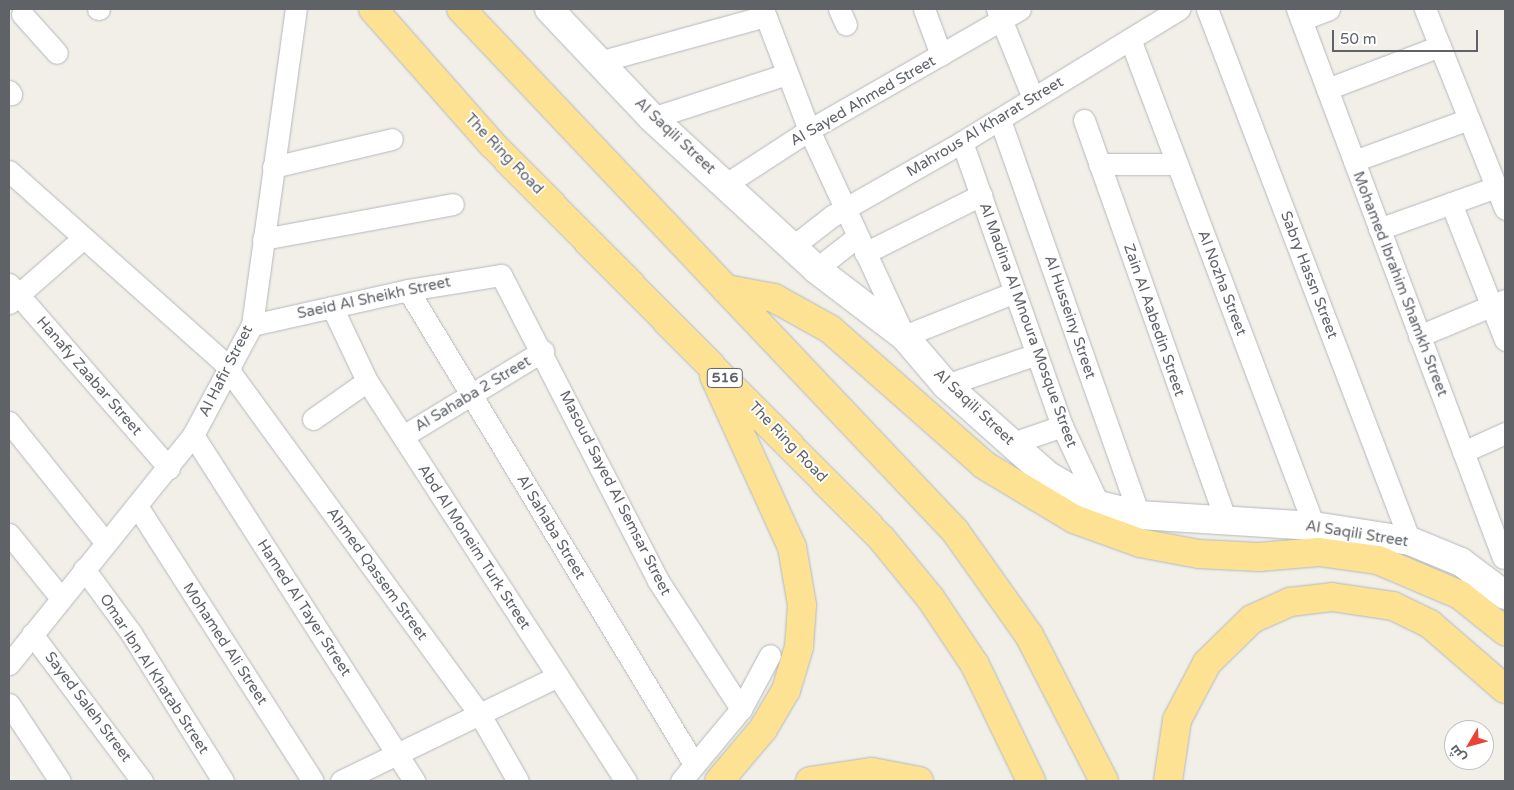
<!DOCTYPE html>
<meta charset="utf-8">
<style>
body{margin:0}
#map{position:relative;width:1514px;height:790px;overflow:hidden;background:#f1efe8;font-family:"Varela Round",Cairo,sans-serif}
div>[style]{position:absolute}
.roads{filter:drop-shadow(0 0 1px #b5b8bc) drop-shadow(0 0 1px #b5b8bc)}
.minor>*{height:21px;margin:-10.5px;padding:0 10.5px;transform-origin:10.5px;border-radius:10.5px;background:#fff}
.tertiary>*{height:28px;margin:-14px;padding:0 14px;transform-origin:14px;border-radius:14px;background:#fff}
.motorway>*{height:28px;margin:-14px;padding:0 14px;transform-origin:14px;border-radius:14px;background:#fde293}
span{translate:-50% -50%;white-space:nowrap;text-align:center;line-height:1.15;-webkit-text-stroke:4px #fff;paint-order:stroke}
.shield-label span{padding:1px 4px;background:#fff;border:1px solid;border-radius:4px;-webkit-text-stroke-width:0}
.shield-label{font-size:14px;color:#5f6368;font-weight:700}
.street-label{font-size:15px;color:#5f6368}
.frame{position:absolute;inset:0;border:10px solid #5f6368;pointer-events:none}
.north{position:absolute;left:1444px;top:720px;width:50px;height:50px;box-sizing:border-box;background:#fff;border:1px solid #bfc1c3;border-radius:50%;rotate:233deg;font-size:14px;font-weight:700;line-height:20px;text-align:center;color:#5f6368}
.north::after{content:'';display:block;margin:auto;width:18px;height:22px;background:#ea4335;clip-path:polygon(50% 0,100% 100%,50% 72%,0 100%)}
.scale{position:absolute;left:1332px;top:30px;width:146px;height:22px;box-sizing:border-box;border:2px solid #5f6368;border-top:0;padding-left:6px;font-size:15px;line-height:18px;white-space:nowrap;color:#5f6368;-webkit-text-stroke:4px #fff;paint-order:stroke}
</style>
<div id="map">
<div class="roads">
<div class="minor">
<div style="left:98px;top:9px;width:1px"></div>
<div style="left:763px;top:9px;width:129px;rotate:69.2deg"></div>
<div style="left:809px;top:130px;width:227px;rotate:65.2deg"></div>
<div style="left:904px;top:336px;width:119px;rotate:-21.6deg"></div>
<div style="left:839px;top:9px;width:17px;rotate:66deg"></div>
<div style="left:924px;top:9px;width:49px;rotate:69.7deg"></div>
<div style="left:997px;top:9px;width:96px;rotate:68deg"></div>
<div style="left:1207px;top:9px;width:569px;rotate:69.11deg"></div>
<div style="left:1297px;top:9px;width:586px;rotate:69.43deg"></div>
<div style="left:1425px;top:9px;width:215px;rotate:68.2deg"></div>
<div style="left:22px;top:14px;width:52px;rotate:48.1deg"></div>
<div style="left:1301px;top:20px;width:30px;rotate:-21deg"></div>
<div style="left:1130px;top:39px;width:521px;rotate:69.3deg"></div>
<div style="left:602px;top:61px;width:169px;rotate:-15.4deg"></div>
<div style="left:1327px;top:89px;width:121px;rotate:-20.8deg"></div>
<div style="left:9px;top:91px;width:4px;rotate:56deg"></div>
<div style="left:652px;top:118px;width:142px;rotate:-18.1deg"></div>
<div style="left:1000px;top:120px;width:419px;rotate:70.6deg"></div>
<div style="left:1084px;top:120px;width:423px;rotate:70.5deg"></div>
<div style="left:962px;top:142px;width:301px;rotate:70.6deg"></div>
<div style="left:1062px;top:426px;width:87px;rotate:64.9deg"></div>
<div style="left:1354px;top:161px;width:122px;rotate:-20.1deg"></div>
<div style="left:1099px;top:164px;width:78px"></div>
<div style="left:273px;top:167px;width:122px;rotate:-13.2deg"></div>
<div style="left:9px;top:171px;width:297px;rotate:41.7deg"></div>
<div style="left:726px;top:184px;width:99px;rotate:-33deg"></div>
<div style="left:809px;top:130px;width:243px;rotate:-29.8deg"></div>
<div style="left:1451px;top:203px;width:147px;rotate:68.5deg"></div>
<div style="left:1379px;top:229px;width:124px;rotate:-19.7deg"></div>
<div style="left:263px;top:239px;width:193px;rotate:-10.4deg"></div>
<div style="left:792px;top:247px;width:51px;rotate:-37.8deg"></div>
<div style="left:832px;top:216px;width:150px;rotate:-29.6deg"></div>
<div style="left:962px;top:142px;width:255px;rotate:-31.5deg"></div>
<div style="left:865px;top:253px;width:130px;rotate:-26.6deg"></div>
<div style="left:816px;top:269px;width:52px;rotate:-38deg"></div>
<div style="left:9px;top:284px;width:244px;rotate:49deg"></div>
<div style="left:408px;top:290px;width:554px;rotate:58.89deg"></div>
<div style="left:9px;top:303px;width:96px;rotate:-41.2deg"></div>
<div style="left:332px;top:307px;width:82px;rotate:64.7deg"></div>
<div style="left:367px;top:381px;width:477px;rotate:57.1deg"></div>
<div style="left:252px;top:325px;width:160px;rotate:-12.6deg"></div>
<div style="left:408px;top:290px;width:94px;rotate:-9.2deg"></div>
<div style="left:501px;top:275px;width:342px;rotate:62.8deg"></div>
<div style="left:657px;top:579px;width:155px;rotate:57.1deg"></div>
<div style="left:1419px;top:336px;width:93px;rotate:-22.7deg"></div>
<div style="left:230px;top:372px;width:422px;rotate:53.9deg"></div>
<div style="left:479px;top:713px;width:78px;rotate:60.2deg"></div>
<div style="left:946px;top:385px;width:96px;rotate:-18.8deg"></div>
<div style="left:313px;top:419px;width:66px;rotate:-35.1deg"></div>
<div style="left:9px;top:422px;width:155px;rotate:51.3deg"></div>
<div style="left:193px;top:435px;width:411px;rotate:57.4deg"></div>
<div style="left:403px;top:436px;width:164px;rotate:-31.3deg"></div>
<div style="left:1013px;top:443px;width:52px;rotate:-19.1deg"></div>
<div style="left:1463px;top:452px;width:46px;rotate:-24.3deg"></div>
<div style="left:137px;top:506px;width:326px;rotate:57.4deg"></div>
<div style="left:9px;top:534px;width:81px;rotate:51deg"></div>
<div style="left:84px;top:569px;width:79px;rotate:53.7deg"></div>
<div style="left:131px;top:633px;width:174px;rotate:58.1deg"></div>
<div style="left:32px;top:634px;width:184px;rotate:53.2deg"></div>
<div style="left:9px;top:664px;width:294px;rotate:-51.2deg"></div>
<div style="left:193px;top:435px;width:125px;rotate:-61.8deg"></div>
<div style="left:252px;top:325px;width:319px;rotate:-82.1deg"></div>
<div style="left:9px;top:704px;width:92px;rotate:56.5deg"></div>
<div style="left:341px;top:781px;width:241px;rotate:-25.8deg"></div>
<div style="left:681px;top:781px;width:94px;rotate:-50.2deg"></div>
<div style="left:741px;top:709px;width:61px;rotate:-61.8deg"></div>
</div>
<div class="tertiary">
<div style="left:549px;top:9px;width:150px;rotate:46.6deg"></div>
<div style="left:652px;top:118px;width:223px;rotate:42.6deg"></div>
<div style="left:816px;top:269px;width:111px;rotate:37.3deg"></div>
<div style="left:904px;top:336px;width:65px;rotate:49.4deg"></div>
<div style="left:946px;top:385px;width:135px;rotate:41.7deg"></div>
<div style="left:1047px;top:475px;width:60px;rotate:30deg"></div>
<div style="left:1099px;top:505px;width:41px;rotate:14deg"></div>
<div style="left:1139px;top:515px;width:175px;rotate:3.6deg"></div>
<div style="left:1314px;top:526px;width:97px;rotate:8.9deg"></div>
<div style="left:1410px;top:541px;width:55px;rotate:22.4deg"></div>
<div style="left:1461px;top:562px;width:55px;rotate:36.9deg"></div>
</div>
<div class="motorway">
<div style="left:373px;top:9px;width:180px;rotate:48.6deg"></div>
<div style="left:492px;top:144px;width:555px;rotate:45.36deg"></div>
<div style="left:882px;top:539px;width:77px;rotate:50.8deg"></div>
<div style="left:931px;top:599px;width:79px;rotate:56.3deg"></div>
<div style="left:975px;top:665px;width:129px;rotate:64.2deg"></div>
<div style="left:461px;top:9px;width:719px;rotate:46.58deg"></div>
<div style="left:955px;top:531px;width:128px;rotate:54.6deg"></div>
<div style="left:1029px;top:635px;width:164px;rotate:62.8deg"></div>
<div style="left:726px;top:289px;width:49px;rotate:10.6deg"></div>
<div style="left:774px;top:298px;width:64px;rotate:29deg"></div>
<div style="left:830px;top:329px;width:205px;rotate:41.4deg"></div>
<div style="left:984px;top:465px;width:105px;rotate:31deg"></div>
<div style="left:1074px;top:519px;width:70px;rotate:20deg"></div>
<div style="left:1140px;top:543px;width:60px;rotate:10.6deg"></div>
<div style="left:1199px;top:554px;width:60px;rotate:2.9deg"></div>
<div style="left:1259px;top:557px;width:60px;rotate:-4.8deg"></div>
<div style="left:1319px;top:552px;width:60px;rotate:7.7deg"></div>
<div style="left:1378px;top:560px;width:89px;rotate:23.1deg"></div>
<div style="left:1460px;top:595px;width:58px;rotate:38.7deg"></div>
<div style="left:714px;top:376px;width:188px;rotate:65.5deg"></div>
<div style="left:792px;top:547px;width:59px;rotate:80.2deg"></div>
<div style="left:802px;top:605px;width:42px;rotate:94.1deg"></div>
<div style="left:799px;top:647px;width:45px;rotate:106.8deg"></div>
<div style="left:786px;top:690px;width:45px;rotate:120.5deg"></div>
<div style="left:763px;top:729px;width:68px;rotate:130.2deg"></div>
<div style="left:810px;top:781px;width:63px;rotate:-8.3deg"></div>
<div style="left:872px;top:772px;width:48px;rotate:10.8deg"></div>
<div style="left:1168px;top:781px;width:62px;rotate:-81.6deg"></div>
<div style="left:1177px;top:720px;width:64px;rotate:-62.2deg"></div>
<div style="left:1207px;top:663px;width:63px;rotate:-44.4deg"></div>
<div style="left:1252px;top:619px;width:42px;rotate:-24.1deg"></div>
<div style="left:1290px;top:602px;width:42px;rotate:-6.8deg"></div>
<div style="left:1332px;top:597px;width:62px;rotate:8.4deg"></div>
<div style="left:1393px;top:606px;width:41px;rotate:25.9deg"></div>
<div style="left:1430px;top:624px;width:99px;rotate:40.9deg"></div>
</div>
</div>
<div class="shield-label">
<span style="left:725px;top:378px">516</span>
</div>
<div class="street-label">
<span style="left:863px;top:101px;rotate:-30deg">Al Sayed Ahmed Street</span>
<span style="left:985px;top:127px;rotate:-31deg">Mahrous Al Kharat Street</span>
<span style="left:675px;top:136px;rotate:43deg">Al Saqili Street</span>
<span style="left:504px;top:154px;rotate:46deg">The Ring Road</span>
<span style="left:1309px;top:275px;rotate:69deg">Sabry Hassn Street</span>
<span style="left:1222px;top:283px;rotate:69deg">Al Nozha Street</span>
<span style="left:1400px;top:284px;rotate:69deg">Mohamed Ibrahim Shamkh Street</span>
<span style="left:374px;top:298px;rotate:-12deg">Saeid Al Sheikh Street</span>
<span style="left:1070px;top:317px;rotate:71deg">Al Husseiny Street</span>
<span style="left:1154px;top:320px;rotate:71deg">Zain Al Aabedin Street</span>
<span style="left:1028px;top:325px;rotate:70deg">Al Madina Al Mnoura Mosque Street</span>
<span style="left:226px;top:371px;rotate:-63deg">Al Hafir Street</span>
<span style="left:89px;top:376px;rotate:49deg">Hanafy Zaabar Street</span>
<span style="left:473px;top:394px;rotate:-31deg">Al Sahaba 2 Street</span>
<span style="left:974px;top:407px;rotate:43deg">Al Saqili Street</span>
<span style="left:788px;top:442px;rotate:46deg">The Ring Road</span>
<span style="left:615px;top:493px;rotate:63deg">Masoud Sayed Al Semsar Street</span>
<span style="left:551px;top:527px;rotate:59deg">Al Sahaba Street</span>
<span style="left:1357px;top:534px;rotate:9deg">Al Saqili Street</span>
<span style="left:474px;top:547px;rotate:57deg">Abd Al Moneim Turk Street</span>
<span style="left:377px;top:574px;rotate:54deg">Ahmed Qassem Street</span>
<span style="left:304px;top:608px;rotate:57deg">Hamed Al Tayer Street</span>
<span style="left:225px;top:644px;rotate:57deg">Mohamed Ali Street</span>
<span style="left:154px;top:674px;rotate:57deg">Omar Ibn Al Khatab Street</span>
<span style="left:88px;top:707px;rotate:53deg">Sayed Saleh Street</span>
</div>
<div class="frame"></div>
<div class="north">ش</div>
<div class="scale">50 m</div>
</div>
